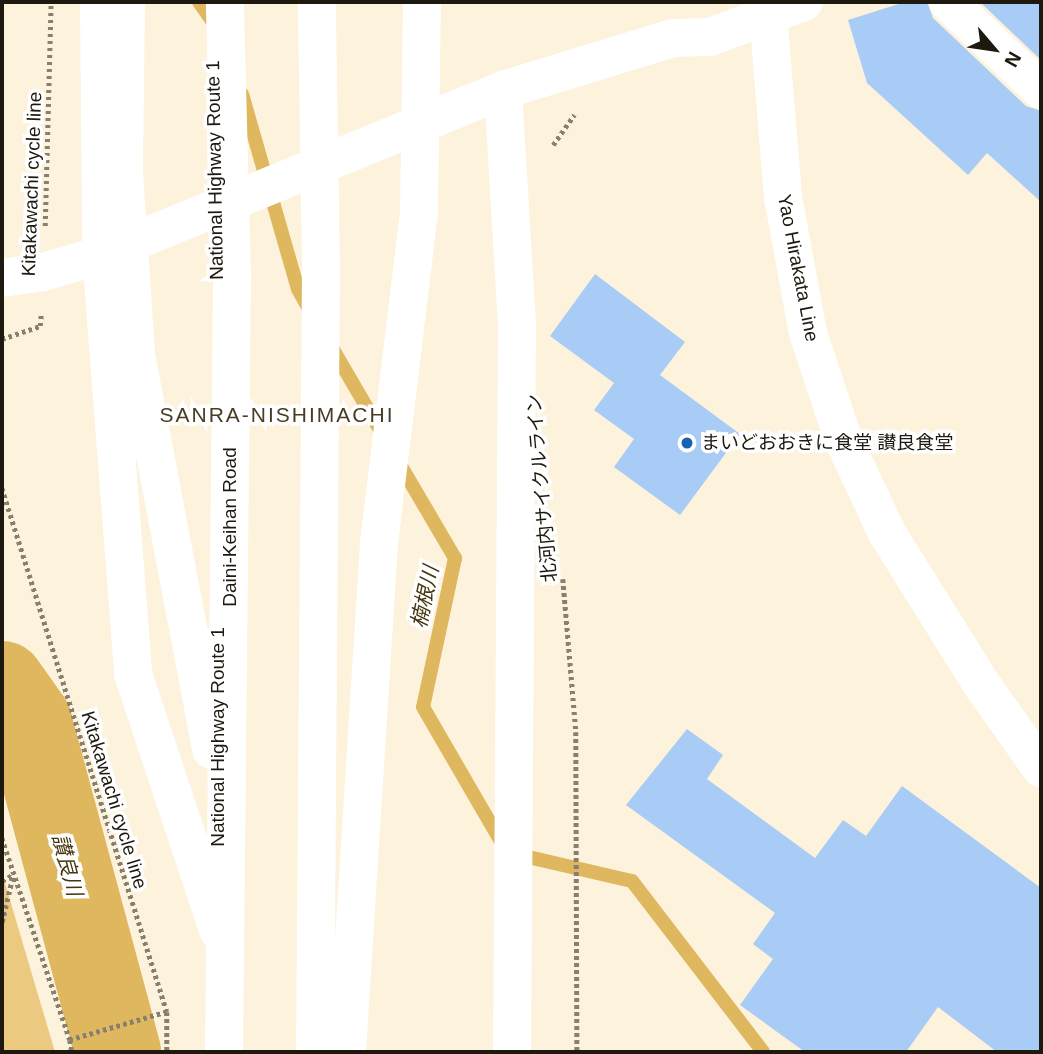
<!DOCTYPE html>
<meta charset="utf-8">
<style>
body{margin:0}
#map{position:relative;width:1043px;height:1054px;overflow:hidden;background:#fdf2db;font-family:Arial,"Noto Sans JP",sans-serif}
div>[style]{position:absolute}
.green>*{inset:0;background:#ebc981}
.stream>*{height:14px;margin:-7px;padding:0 7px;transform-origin:7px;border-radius:7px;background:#dfb75f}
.river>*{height:86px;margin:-43px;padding:0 43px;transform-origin:43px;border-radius:43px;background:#dfb75f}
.building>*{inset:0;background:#a9ccf6}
.path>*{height:4.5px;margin-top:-2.25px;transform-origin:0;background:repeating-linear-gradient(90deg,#877f6f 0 3.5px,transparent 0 7px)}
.minor>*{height:38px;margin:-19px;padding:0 19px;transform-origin:19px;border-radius:19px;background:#fff}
.major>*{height:38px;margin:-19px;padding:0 19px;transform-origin:19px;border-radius:19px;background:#fff}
.highway>*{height:38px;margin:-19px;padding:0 19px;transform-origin:19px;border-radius:19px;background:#fff}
.dots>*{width:19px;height:19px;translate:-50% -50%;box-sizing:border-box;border:4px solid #fff;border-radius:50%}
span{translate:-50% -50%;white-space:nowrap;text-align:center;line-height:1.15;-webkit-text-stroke:7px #fff;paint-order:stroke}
.street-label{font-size:19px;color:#1e190f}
.poi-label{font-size:19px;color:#1e190f}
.left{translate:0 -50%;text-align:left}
.neighbourhood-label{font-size:21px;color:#483c25;letter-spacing:2px}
.water-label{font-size:21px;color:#45350e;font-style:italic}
.frame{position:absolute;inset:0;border:4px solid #1e190f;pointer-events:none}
.north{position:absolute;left:959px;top:14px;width:70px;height:70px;-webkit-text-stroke:5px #fff;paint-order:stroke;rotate:119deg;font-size:19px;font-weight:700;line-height:28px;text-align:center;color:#1e190f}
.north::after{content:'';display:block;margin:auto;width:24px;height:32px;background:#1e190f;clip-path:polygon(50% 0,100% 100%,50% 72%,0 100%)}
</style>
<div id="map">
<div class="green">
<div style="clip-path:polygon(2px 873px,55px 1052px,2px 1052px)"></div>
</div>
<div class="stream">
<div style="left:199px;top:2px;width:29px;rotate:55deg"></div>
<div style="left:242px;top:94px;width:203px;rotate:74deg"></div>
<div style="left:298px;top:289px;width:25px;rotate:61deg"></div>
<div style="left:331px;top:346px;width:103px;rotate:59.7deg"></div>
<div style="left:398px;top:461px;width:113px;rotate:59.6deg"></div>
<div style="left:455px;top:558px;width:152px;rotate:102.1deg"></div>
<div style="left:423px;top:707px;width:168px;rotate:59.9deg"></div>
<div style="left:507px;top:852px;width:128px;rotate:13.1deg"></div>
<div style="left:632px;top:881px;width:215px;rotate:52.5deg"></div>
</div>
<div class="river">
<div style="left:2px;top:684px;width:47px;rotate:54.6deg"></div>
<div style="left:29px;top:722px;width:342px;rotate:74.9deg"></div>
</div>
<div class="building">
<div style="clip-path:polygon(905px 2px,927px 2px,933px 18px,1026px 106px,1041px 111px,1041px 202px,987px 153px,968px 175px,867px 83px,848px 20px)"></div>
<div style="clip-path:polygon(980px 2px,1041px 2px,1041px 60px)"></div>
<div style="clip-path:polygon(595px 274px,685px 342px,660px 375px,740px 434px,680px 515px,614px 467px,634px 439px,594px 410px,614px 383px,550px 336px)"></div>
<div style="clip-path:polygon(687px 729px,723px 755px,707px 779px,815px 858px,843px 820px,866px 836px,902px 786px,1041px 888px,1041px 1052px,997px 1052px,938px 1007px,906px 1052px,805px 1052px,740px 1005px,773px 959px,753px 944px,775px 913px,626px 805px)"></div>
</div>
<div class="path">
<div style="left:553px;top:145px;width:37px;rotate:-55deg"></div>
<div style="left:45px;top:226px;width:224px;rotate:-88.5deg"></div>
<div style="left:2px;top:339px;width:40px;rotate:-18.9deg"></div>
<div style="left:40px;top:326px;width:11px;rotate:-85deg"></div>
<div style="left:2px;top:488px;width:549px;rotate:72.52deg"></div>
<div style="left:167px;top:1012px;width:101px;rotate:163.9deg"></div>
<div style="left:70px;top:1040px;width:12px;rotate:81deg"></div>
<div style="left:563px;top:579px;width:154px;rotate:85.1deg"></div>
<div style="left:576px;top:732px;width:320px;rotate:89.8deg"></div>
<div style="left:2px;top:838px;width:213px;rotate:71.4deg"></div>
<div style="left:2px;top:881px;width:12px;rotate:-31deg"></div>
<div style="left:2px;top:922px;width:48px;rotate:-76.8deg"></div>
<div style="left:167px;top:1012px;width:40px;rotate:90deg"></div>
</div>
<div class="minor">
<div style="left:99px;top:2px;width:253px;rotate:89.5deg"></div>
<div style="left:101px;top:255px;width:420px;rotate:85.6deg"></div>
<div style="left:133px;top:674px;width:272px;rotate:71.6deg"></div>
<div style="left:948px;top:2px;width:128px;rotate:43.4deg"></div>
<div style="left:503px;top:90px;width:234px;rotate:86.6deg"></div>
<div style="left:517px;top:324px;width:728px;rotate:90.39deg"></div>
<div style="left:2px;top:278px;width:41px;rotate:-8.3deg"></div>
<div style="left:43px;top:272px;width:60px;rotate:-16.3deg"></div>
<div style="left:101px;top:255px;width:435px;rotate:-22.3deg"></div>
<div style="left:503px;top:90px;width:178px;rotate:-17deg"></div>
<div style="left:673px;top:38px;width:37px;rotate:-2deg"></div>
<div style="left:710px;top:37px;width:100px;rotate:-20.4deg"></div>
</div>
<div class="major">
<div style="left:767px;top:2px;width:196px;rotate:85.3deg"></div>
<div style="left:783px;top:197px;width:138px;rotate:79.6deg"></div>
<div style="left:808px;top:333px;width:112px;rotate:71.7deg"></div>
<div style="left:843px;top:439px;width:104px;rotate:64.9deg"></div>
<div style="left:887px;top:533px;width:179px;rotate:58deg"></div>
<div style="left:982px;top:685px;width:102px;rotate:54.6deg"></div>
</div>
<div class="highway">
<div style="left:126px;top:2px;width:170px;rotate:90.7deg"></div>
<div style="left:124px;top:172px;width:183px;rotate:86.2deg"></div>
<div style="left:136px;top:355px;width:402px;rotate:79.2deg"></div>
<div style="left:224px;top:1052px;width:776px;rotate:-89.41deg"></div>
<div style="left:232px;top:276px;width:274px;rotate:-91.5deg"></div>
<div style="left:315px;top:1052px;width:784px;rotate:-89.56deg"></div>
<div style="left:321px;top:268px;width:266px;rotate:-90.9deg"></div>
<div style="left:347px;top:1052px;width:510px;rotate:-86.4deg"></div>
<div style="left:379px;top:543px;width:331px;rotate:-83.1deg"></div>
<div style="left:419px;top:214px;width:212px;rotate:-89.2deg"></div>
</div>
<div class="dots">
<div style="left:687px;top:443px;background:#1464b3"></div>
</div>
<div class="street-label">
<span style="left:215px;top:170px;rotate:-91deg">National Highway Route 1</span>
<span style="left:32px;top:184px;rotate:-88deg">Kitakawachi cycle line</span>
<span style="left:798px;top:268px;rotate:79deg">Yao Hirakata Line</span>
<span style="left:542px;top:488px;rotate:-95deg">北河内サイクルライン</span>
<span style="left:230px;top:527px;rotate:-90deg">Daini-Keihan Road</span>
<span style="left:218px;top:737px;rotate:-90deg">National Highway Route 1</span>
<span style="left:114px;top:800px;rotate:73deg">Kitakawachi cycle line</span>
</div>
<div class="poi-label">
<span class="left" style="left:701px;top:443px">まいどおおきに食堂 讃良食堂</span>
</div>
<div class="neighbourhood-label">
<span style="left:277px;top:415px">SANRA-NISHIMACHI</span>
</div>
<div class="water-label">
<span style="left:425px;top:597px;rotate:-78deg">楠根川</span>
<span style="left:67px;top:865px;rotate:75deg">讃良川</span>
</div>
<div class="frame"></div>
<div class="north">N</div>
</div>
